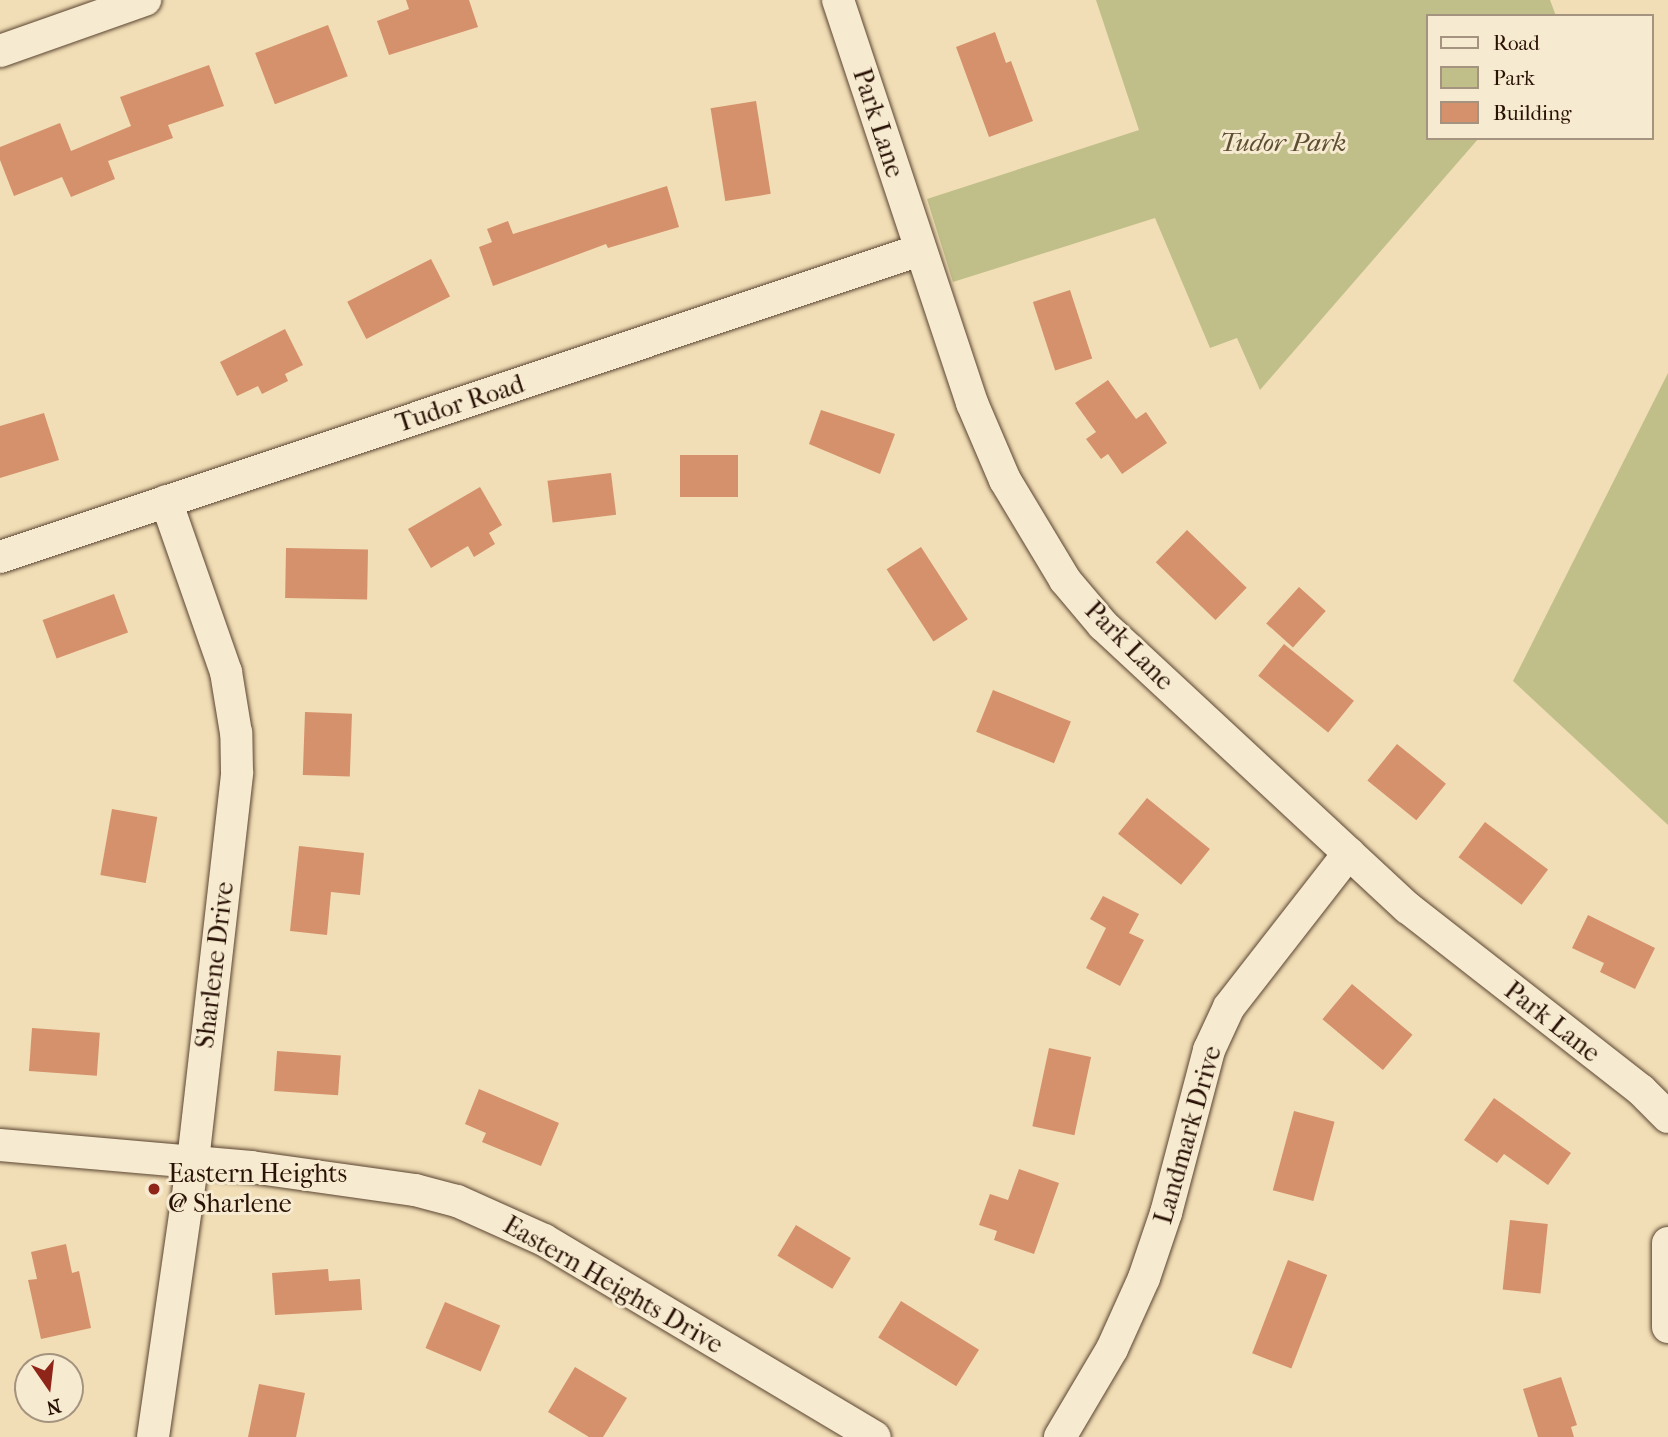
<!DOCTYPE html>
<style>
body{margin:0}
#map{position:relative;width:1668px;height:1437px;overflow:hidden;background:#f1deb6;font-family:"IM FELL French Canon",serif}
div>[style]{position:absolute}
.green>*{inset:0;background:#c1bf89}
.building>*{inset:0;background:#d4916b;transform-origin:0 0}
.roads{filter:drop-shadow(0 0 2px #5b4531) drop-shadow(0 0 2px #5b4531)}
.street>*{height:32px;margin:-16px;padding:0 16px;transform-origin:16px;border-radius:16px;background:#f6ead0}
.dots>*{width:19px;height:19px;translate:-50% -50%;box-sizing:border-box;border:4px solid #f6ead0;border-radius:50%}
span{translate:-50% -50%;white-space:nowrap;text-align:center;line-height:1.15;-webkit-text-stroke:6px #f6ead0;paint-order:stroke}
.street-label{font-size:26px;color:#291205}
.park-label{font-size:26px;color:#5e4f33;font-style:italic}
.poi-label{font-size:26px;color:#291205}
.left{translate:0 -50%;text-align:left}
.legend{position:absolute;left:1426px;top:14px;width:228px;height:126px;box-sizing:border-box;background:#f6ead0;border:2px solid #a4947f;margin:0;padding:9px 12px;list-style:none;font-size:21px;color:#291205}
.legend li{display:flex;align-items:center;gap:14px;height:35px}
.legend b{width:35px;border:2px solid #a4947f}
.north{position:absolute;left:14px;top:1353px;width:70px;height:70px;box-sizing:border-box;background:#f6ead0;border:2px solid #a4947f;border-radius:50%;rotate:166deg;font-size:19px;font-weight:700;line-height:28px;text-align:center;color:#291205}
.north::after{content:'';display:block;margin:auto;width:24px;height:32px;background:#8f2418;clip-path:polygon(50% 0,100% 100%,50% 72%,0 100%)}
</style>
<div id="map">
<div class="green">
<div style="clip-path:polygon(1096px 0,1550px 0,1556px 16px,1428px 16px,1428px 138px,1479px 138px,1260px 390px,1237px 338px,1210px 348px,1155px 218px,953px 282px,927px 199px,1139px 130px)"></div>
<div style="clip-path:polygon(1668px 373px,1668px 825px,1513px 681px)"></div>
</div>
<div class="building">
<div style="clip-path:polygon(406px 0,469px 0,478px 27px,389px 55px,377px 21px,409px 9px)"></div>
<div style="left:328px;top:25px;width:55px;height:78px;rotate:69deg"></div>
<div style="clip-path:polygon(995px 32px,1006px 63px,1011px 61px,1033px 121px,989px 137px,956px 47px)"></div>
<div style="clip-path:polygon(209px 65px,224px 106px,168px 125px,173px 138px,108px 161px,115px 179px,71px 197px,62px 177px,14px 196px,0 160px,0 147px,60px 123px,71px 151px,131px 126px,120px 97px)"></div>
<div style="left:756px;top:101px;width:94px;height:46px;rotate:81deg"></div>
<div style="clip-path:polygon(667px 186px,679px 227px,608px 248px,606px 244px,493px 286px,479px 247px,492px 242px,487px 229px,508px 221px,513px 234px)"></div>
<div style="left:431px;top:259px;width:42px;height:94px;rotate:63deg"></div>
<div style="left:1070px;top:290px;width:72px;height:39px;rotate:72deg"></div>
<div style="clip-path:polygon(285px 329px,303px 365px,285px 374px,288px 381px,262px 394px,258px 386px,237px 396px,220px 362px)"></div>
<div style="clip-path:polygon(1108px 380px,1136px 419px,1146px 412px,1167px 443px,1122px 474px,1108px 454px,1101px 459px,1086px 439px,1096px 432px,1075px 403px)"></div>
<div style="clip-path:polygon(821px 410px,895px 434px,880px 474px,809px 444px)"></div>
<div style="clip-path:polygon(44px 413px,59px 460px,0 478px,0 426px)"></div>
<div style="left:680px;top:455px;width:58px;height:42px"></div>
<div style="left:611px;top:473px;width:42px;height:64px;rotate:83deg"></div>
<div style="clip-path:polygon(480px 487px,502px 525px,489px 533px,495px 544px,474px 557px,468px 546px,431px 568px,408px 529px)"></div>
<div style="left:1187px;top:530px;width:83px;height:45px;rotate:44deg"></div>
<div style="left:921px;top:547px;width:86px;height:41px;rotate:57deg"></div>
<div style="left:286px;top:548px;width:82px;height:50px;rotate:1deg"></div>
<div style="left:1299px;top:587px;width:36px;height:49px;rotate:42deg"></div>
<div style="left:114px;top:594px;width:41px;height:76px;rotate:70deg"></div>
<div style="left:1284px;top:644px;width:90px;height:41px;rotate:39deg"></div>
<div style="left:993px;top:690px;width:84px;height:45px;rotate:22deg"></div>
<div style="left:305px;top:712px;width:47px;height:63px;rotate:2deg"></div>
<div style="left:1397px;top:744px;width:63px;height:47px;rotate:39deg"></div>
<div style="left:1147px;top:798px;width:81px;height:46px;rotate:39deg"></div>
<div style="left:112px;top:809px;width:46px;height:67px;rotate:10deg"></div>
<div style="left:1485px;top:822px;width:79px;height:44px;rotate:37deg"></div>
<div style="clip-path:polygon(299px 846px,364px 853px,360px 895px,331px 892px,327px 935px,290px 931px)"></div>
<div style="clip-path:polygon(1103px 896px,1139px 914px,1129px 933px,1144px 940px,1120px 986px,1086px 968px,1106px 928px,1090px 919px)"></div>
<div style="clip-path:polygon(1588px 915px,1655px 948px,1635px 989px,1600px 972px,1604px 963px,1572px 948px)"></div>
<div style="left:1352px;top:984px;width:79px;height:46px;rotate:40deg"></div>
<div style="left:32px;top:1028px;width:68px;height:43px;rotate:4deg"></div>
<div style="left:1049px;top:1048px;width:43px;height:80px;rotate:12deg"></div>
<div style="left:277px;top:1051px;width:64px;height:40px;rotate:4deg"></div>
<div style="clip-path:polygon(479px 1089px,559px 1123px,541px 1166px,482px 1142px,486px 1133px,465px 1124px)"></div>
<div style="clip-path:polygon(1494px 1098px,1571px 1153px,1548px 1185px,1504px 1154px,1497px 1163px,1464px 1140px)"></div>
<div style="left:1294px;top:1111px;width:42px;height:82px;rotate:15deg"></div>
<div style="clip-path:polygon(1019px 1169px,1059px 1183px,1034px 1254px,994px 1240px,997px 1231px,979px 1225px,990px 1194px,1008px 1200px)"></div>
<div style="left:1510px;top:1220px;width:38px;height:70px;rotate:6deg"></div>
<div style="left:796px;top:1225px;width:64px;height:36px;rotate:31deg"></div>
<div style="clip-path:polygon(66px 1244px,72px 1273px,79px 1271px,91px 1328px,41px 1339px,28px 1280px,37px 1279px,31px 1252px)"></div>
<div style="left:1288px;top:1260px;width:42px;height:100px;rotate:21deg"></div>
<div style="clip-path:polygon(328px 1269px,329px 1281px,360px 1279px,362px 1310px,275px 1315px,272px 1273px)"></div>
<div style="left:901px;top:1301px;width:92px;height:43px;rotate:32deg"></div>
<div style="left:445px;top:1302px;width:60px;height:50px;rotate:23deg"></div>
<div style="clip-path:polygon(575px 1367px,627px 1398px,603px 1437px,589px 1437px,548px 1412px)"></div>
<div style="clip-path:polygon(1561px 1377px,1577px 1425px,1571px 1427px,1574px 1437px,1538px 1437px,1523px 1389px)"></div>
<div style="clip-path:polygon(259px 1384px,305px 1393px,296px 1437px,248px 1437px)"></div>
</div>
<div class="roads">
<div class="street">
<div style="left:838px;top:0;width:425px;rotate:71.6deg"></div>
<div style="left:972px;top:403px;width:84px;rotate:66.8deg"></div>
<div style="left:1005px;top:480px;width:117px;rotate:59deg"></div>
<div style="left:1065px;top:580px;width:59px;rotate:49.8deg"></div>
<div style="left:1103px;top:625px;width:416px;rotate:42.9deg"></div>
<div style="left:1408px;top:908px;width:296px;rotate:38deg"></div>
<div style="left:1641px;top:1090px;width:38px;rotate:45deg"></div>
<div style="left:0;top:51px;width:154px;rotate:-19.4deg"></div>
<div style="left:0;top:557px;width:970px;rotate:-18.45deg"></div>
<div style="left:0;top:1145px;width:252px;rotate:5deg"></div>
<div style="left:251px;top:1167px;width:166px;rotate:8deg"></div>
<div style="left:415px;top:1190px;width:43px;rotate:14.7deg"></div>
<div style="left:457px;top:1201px;width:95px;rotate:24.1deg"></div>
<div style="left:544px;top:1240px;width:385px;rotate:30.8deg"></div>
<div style="left:1668px;top:1243px;width:84px;rotate:90deg"></div>
<div style="left:153px;top:1437px;width:279px;rotate:-81.8deg"></div>
<div style="left:193px;top:1161px;width:391px;rotate:-83.5deg"></div>
<div style="left:237px;top:772px;width:39px;rotate:-91deg"></div>
<div style="left:236px;top:733px;width:62px;rotate:-99.3deg"></div>
<div style="left:226px;top:672px;width:181px;rotate:-109.3deg"></div>
<div style="left:1060px;top:1437px;width:102px;rotate:-59.4deg"></div>
<div style="left:1112px;top:1349px;width:78px;rotate:-65.7deg"></div>
<div style="left:1144px;top:1278px;width:69px;rotate:-71.3deg"></div>
<div style="left:1166px;top:1213px;width:169px;rotate:-75.2deg"></div>
<div style="left:1209px;top:1050px;width:47px;rotate:-65.1deg"></div>
<div style="left:1229px;top:1007px;width:195px;rotate:-52.1deg"></div>
</div>
</div>
<div class="dots">
<div style="left:154px;top:1189px;background:#8f2418"></div>
</div>
<div class="street-label">
<span style="left:878px;top:123px;rotate:72deg">Park Lane</span>
<span style="left:460px;top:404px;rotate:-18deg">Tudor Road</span>
<span style="left:1129px;top:646px;rotate:45deg">Park Lane</span>
<span style="left:215px;top:965px;rotate:-83deg">Sharlene Drive</span>
<span style="left:1552px;top:1022px;rotate:38deg">Park Lane</span>
<span style="left:1188px;top:1135px;rotate:-74deg">Landmark Drive</span>
<span style="left:613px;top:1285px;rotate:30deg">Eastern Heights Drive</span>
</div>
<div class="park-label">
<span style="left:1283px;top:143px">Tudor Park</span>
</div>
<div class="poi-label">
<span class="left" style="left:168px;top:1189px">Eastern Heights<br>@ Sharlene</span>
</div>
<ul class="legend">
<li><b style="height:9px;background:#f6ead0"></b>Road</li>
<li><b style="height:19px;background:#c1bf89"></b>Park</li>
<li><b style="height:19px;background:#d4916b"></b>Building</li>
</ul>
<div class="north">N</div>
</div>
